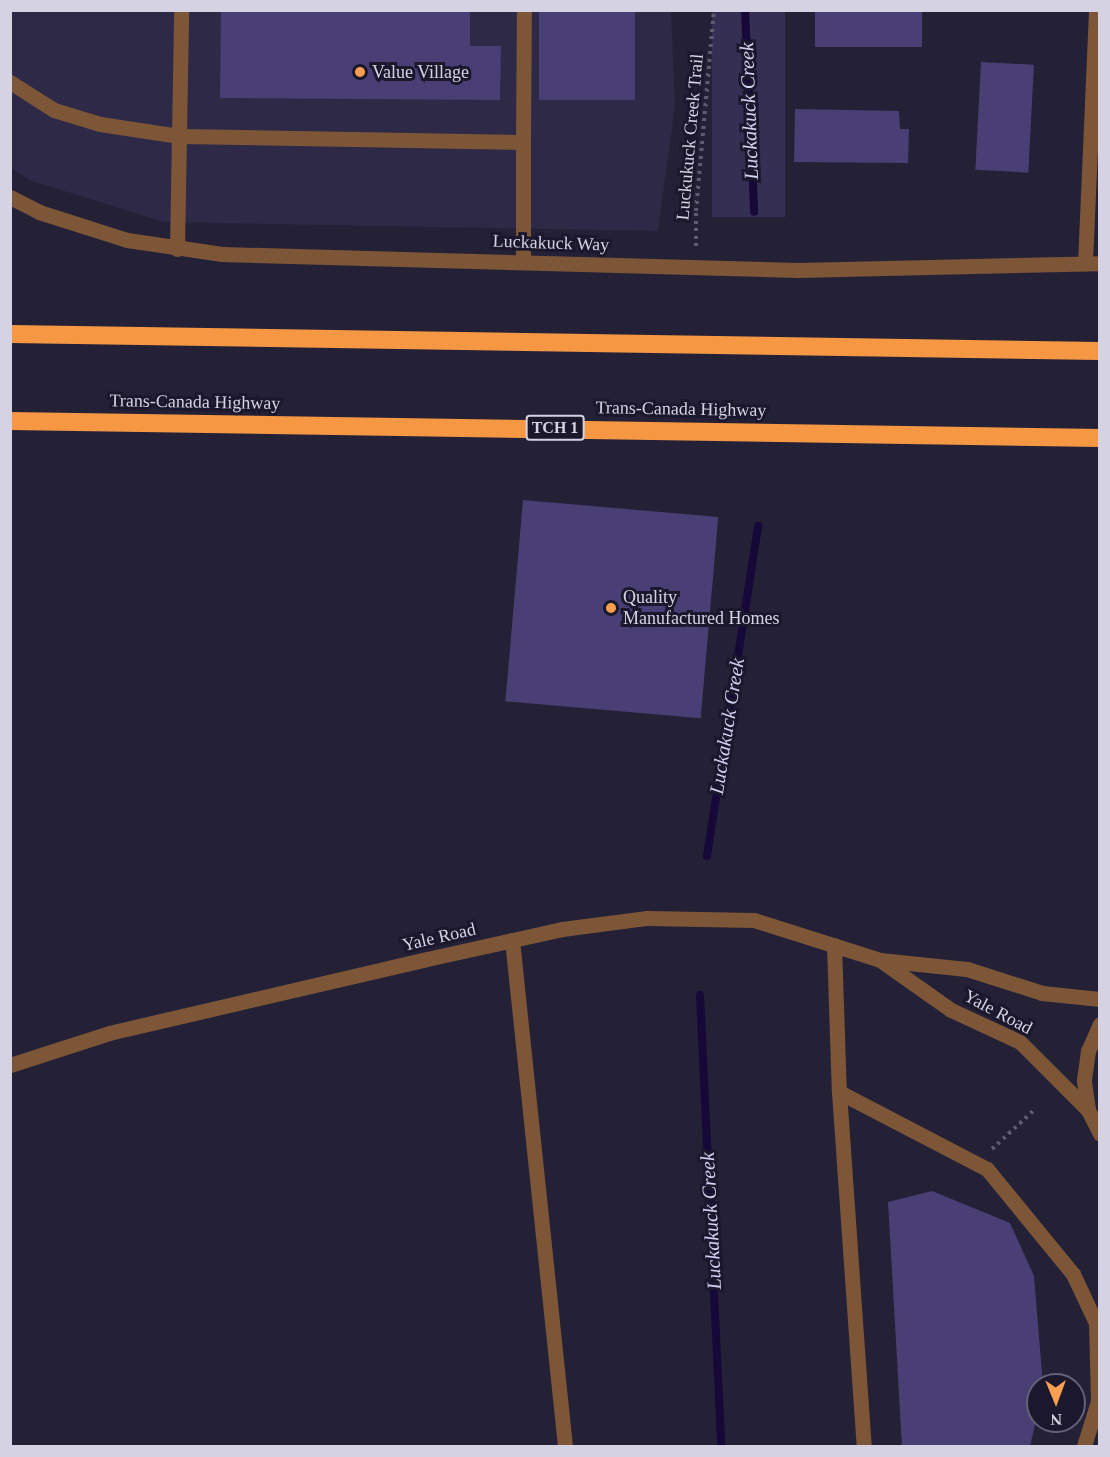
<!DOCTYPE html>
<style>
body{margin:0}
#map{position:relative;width:1110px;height:1457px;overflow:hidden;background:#242137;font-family:Georgia,serif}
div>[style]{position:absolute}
.built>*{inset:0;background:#2d2946}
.green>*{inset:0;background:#352f54;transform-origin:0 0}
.stream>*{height:8px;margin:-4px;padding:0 4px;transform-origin:4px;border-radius:4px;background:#17083a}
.building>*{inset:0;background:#493f75;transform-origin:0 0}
.path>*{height:4px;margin-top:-2px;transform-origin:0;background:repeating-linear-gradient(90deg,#5f5c70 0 3px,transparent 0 7.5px)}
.minor>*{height:15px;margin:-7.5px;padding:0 7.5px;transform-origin:7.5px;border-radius:7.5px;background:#7c5637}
.highway>*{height:18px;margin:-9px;padding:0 9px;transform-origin:9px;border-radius:9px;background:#f69843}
.dots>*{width:16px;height:16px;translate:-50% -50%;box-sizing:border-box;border:3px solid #1b172d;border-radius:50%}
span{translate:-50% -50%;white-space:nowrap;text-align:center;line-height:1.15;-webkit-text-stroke:6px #1b172d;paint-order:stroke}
.shield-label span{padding:2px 4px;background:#1b172d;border:2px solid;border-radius:4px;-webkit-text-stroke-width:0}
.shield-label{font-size:16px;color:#d5d3e3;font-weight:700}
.poi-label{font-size:18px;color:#d5d3e3}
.left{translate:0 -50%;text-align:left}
.street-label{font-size:18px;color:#d5d3e3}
.water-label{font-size:20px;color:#d4d1f3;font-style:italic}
.frame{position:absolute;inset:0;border:12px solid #d5d3e3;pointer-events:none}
.north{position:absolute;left:1026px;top:1373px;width:60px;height:60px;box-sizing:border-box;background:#1b172d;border:2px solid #656276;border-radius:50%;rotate:179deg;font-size:16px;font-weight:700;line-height:24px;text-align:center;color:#d5d3e3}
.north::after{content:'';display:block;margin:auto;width:21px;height:27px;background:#fa9f4f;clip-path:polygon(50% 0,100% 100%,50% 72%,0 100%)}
</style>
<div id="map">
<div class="built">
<div style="clip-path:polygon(11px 11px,671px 11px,675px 105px,658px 231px,164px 222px,29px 180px,11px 167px)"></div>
</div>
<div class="green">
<div style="left:712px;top:11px;width:73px;height:206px"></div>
</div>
<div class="stream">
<div style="left:745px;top:10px;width:202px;rotate:87.4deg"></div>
<div style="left:707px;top:856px;width:334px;rotate:-81.2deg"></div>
<div style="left:700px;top:995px;width:451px;rotate:87.3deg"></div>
</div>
<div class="building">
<div style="clip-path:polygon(221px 10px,470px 10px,470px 46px,501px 46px,500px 100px,220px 98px)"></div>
<div style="left:539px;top:10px;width:96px;height:90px"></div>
<div style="left:815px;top:10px;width:107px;height:37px"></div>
<div style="left:981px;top:62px;width:53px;height:108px;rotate:3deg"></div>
<div style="clip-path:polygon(795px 109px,899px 111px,900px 129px,909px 129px,908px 163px,794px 162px)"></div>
<div style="left:523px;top:500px;width:196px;height:202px;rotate:5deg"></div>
<div style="clip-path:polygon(932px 1191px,1010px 1223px,1034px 1276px,1043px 1385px,1038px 1385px,1038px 1413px,1030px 1446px,902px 1446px,888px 1202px)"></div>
</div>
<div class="path">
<div style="left:696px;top:246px;width:35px;rotate:-90deg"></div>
<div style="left:696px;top:211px;width:202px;rotate:-84.9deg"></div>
<div style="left:992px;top:1149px;width:56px;rotate:-42.8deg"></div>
</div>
<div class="minor">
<div style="left:10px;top:82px;width:52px;rotate:32.5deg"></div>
<div style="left:54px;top:110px;width:48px;rotate:16.9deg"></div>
<div style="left:100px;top:124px;width:80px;rotate:8.6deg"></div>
<div style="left:179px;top:136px;width:344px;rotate:1deg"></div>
<div style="left:523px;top:142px;width:132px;rotate:-89.6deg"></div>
<div style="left:10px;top:197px;width:33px;rotate:27deg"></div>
<div style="left:39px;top:212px;width:92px;rotate:17.7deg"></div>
<div style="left:127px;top:240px;width:96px;rotate:8.4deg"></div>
<div style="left:222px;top:254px;width:576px;rotate:1.59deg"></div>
<div style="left:798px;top:270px;width:302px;rotate:-1.3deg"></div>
<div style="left:177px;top:249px;width:239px;rotate:-89deg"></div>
<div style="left:523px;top:262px;width:120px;rotate:-90deg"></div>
<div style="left:1085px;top:263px;width:253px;rotate:-87.5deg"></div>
<div style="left:512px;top:940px;width:509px;rotate:84.02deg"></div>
<div style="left:834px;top:945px;width:147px;rotate:88.1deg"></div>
<div style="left:839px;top:1092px;width:355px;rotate:86deg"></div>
<div style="left:883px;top:962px;width:83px;rotate:35.2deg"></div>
<div style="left:951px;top:1010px;width:76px;rotate:24.9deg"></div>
<div style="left:1020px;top:1042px;width:96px;rotate:45deg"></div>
<div style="left:1100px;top:1024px;width:30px;rotate:114deg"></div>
<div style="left:1088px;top:1051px;width:30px;rotate:98deg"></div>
<div style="left:1084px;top:1081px;width:29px;rotate:82deg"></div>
<div style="left:1088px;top:1110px;width:27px;rotate:63deg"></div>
<div style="left:10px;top:1065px;width:104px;rotate:-17.9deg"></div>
<div style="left:109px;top:1033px;width:326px;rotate:-13.1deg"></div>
<div style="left:427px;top:959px;width:138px;rotate:-12.5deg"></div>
<div style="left:562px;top:929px;width:86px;rotate:-7.4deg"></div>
<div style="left:647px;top:918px;width:107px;rotate:1.1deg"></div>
<div style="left:754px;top:920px;width:132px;rotate:17.6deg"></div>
<div style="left:880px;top:960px;width:87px;rotate:5.9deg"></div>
<div style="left:967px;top:969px;width:79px;rotate:17.7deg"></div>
<div style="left:1042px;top:993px;width:58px;rotate:5.9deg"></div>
<div style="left:839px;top:1092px;width:167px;rotate:27.5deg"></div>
<div style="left:987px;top:1169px;width:136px;rotate:50.7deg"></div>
<div style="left:1073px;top:1274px;width:54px;rotate:64.9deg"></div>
<div style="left:1096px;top:1323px;width:78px;rotate:88.5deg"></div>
<div style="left:1098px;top:1401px;width:47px;rotate:107.3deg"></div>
</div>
<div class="highway">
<div style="left:10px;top:334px;width:1090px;rotate:0.89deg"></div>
<div style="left:10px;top:421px;width:1090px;rotate:0.89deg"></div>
</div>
<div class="dots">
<div style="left:360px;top:72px;background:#fa9f4f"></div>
<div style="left:611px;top:608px;background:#fa9f4f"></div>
</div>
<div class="shield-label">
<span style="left:555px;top:428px">TCH 1</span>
</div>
<div class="poi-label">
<span class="left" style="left:372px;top:72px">Value Village</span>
<span class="left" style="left:623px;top:608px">Quality<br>Manufactured Homes</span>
</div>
<div class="street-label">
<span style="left:690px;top:137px;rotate:-85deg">Luckukuck Creek Trail</span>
<span style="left:551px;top:243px;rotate:2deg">Luckakuck Way</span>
<span style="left:195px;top:402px;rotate:1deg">Trans-Canada Highway</span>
<span style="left:681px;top:409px;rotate:1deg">Trans-Canada Highway</span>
<span style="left:439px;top:937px;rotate:-13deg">Yale Road</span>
<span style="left:998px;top:1012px;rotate:28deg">Yale Road</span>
</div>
<div class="water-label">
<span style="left:749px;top:111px;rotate:-92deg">Luckakuck Creek</span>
<span style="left:727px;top:726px;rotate:-81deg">Luckakuck Creek</span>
<span style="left:711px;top:1221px;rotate:-93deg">Luckakuck Creek</span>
</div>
<div class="frame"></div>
<div class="north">N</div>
</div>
